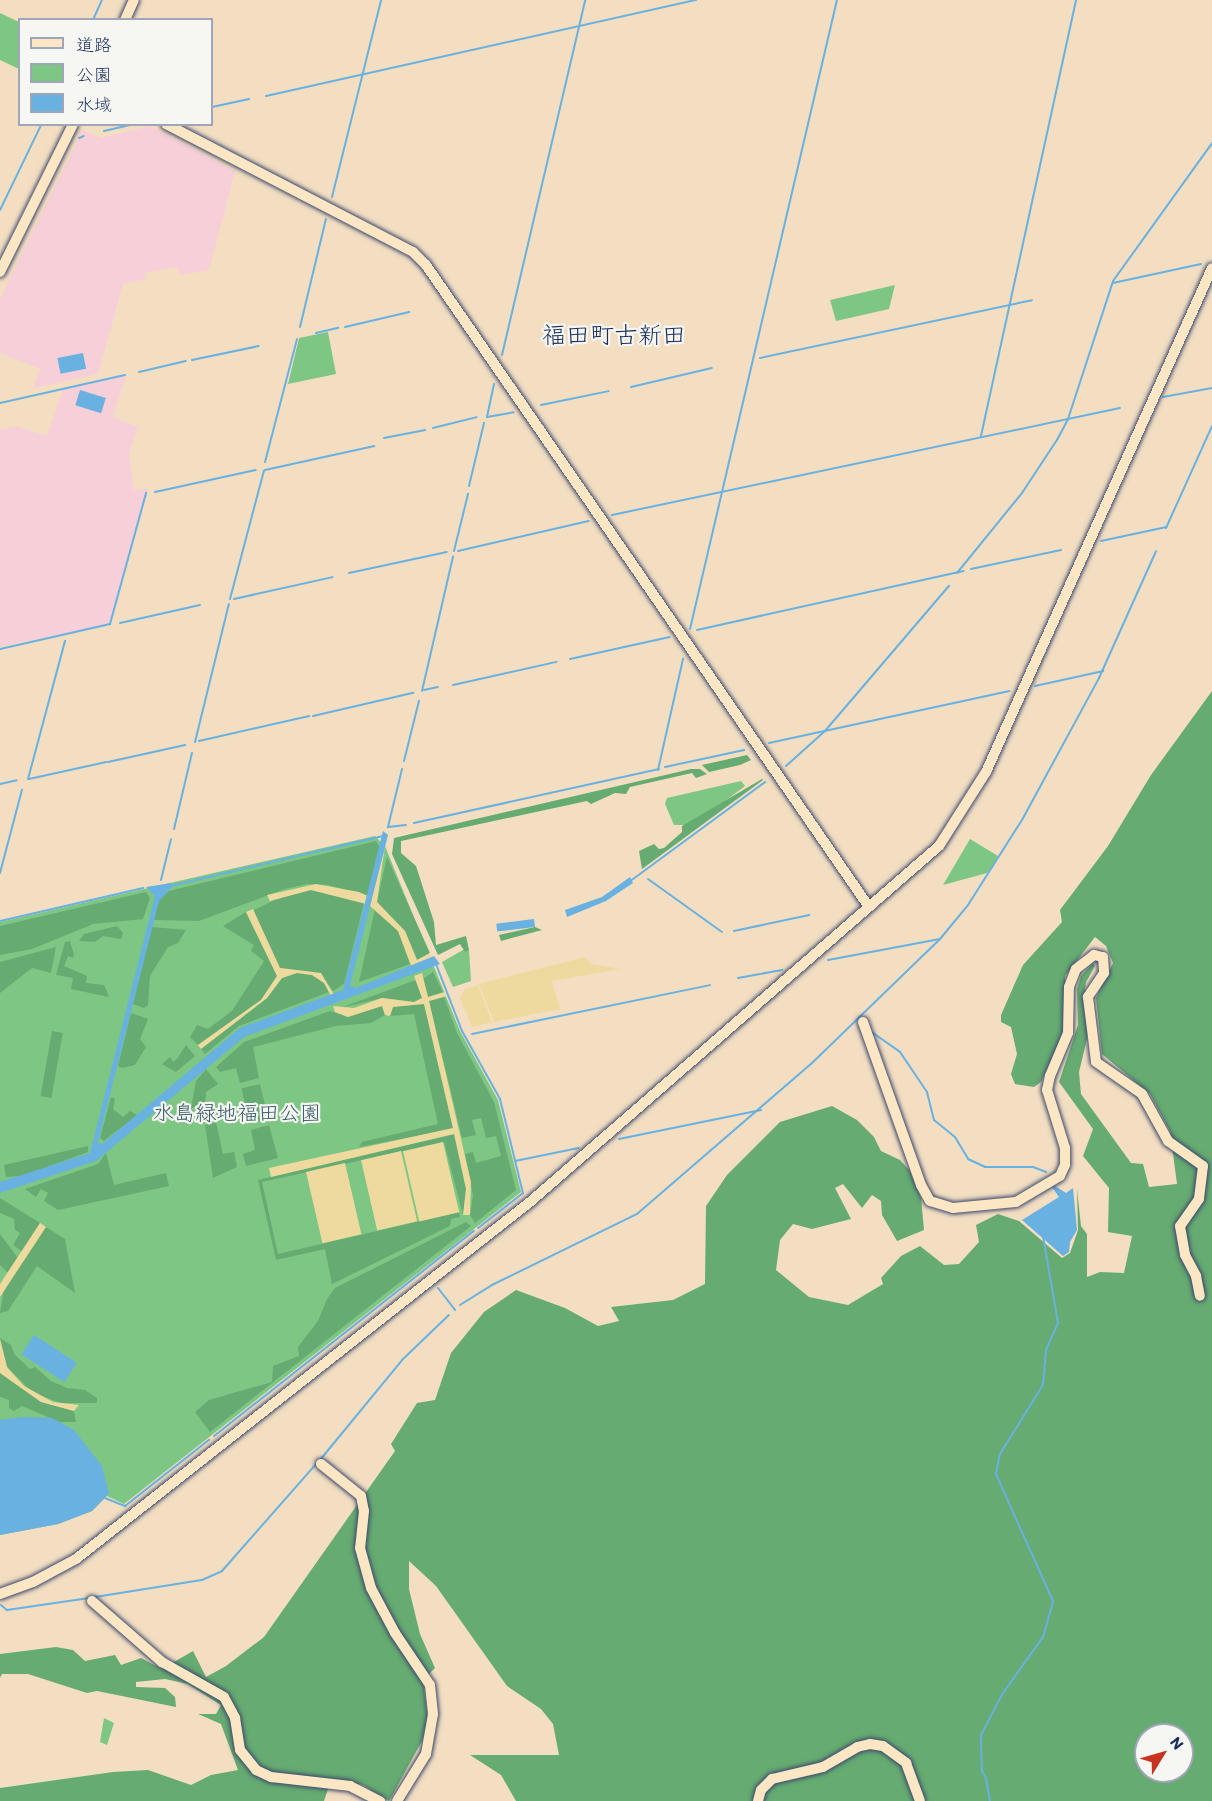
<!DOCTYPE html>
<meta charset="utf-8">
<style>
body{margin:0}
#map{position:relative;width:1212px;height:1801px;overflow:hidden;background:#f3dec2;font-family:Itim,"Klee One",sans-serif}
div>[style]{position:absolute}
.built>*{inset:0;background:#f6cfd8}
.green>*{inset:0;background:#7ec683}
.forest>*{inset:0;background:#66ab71;transform-origin:0 0}
.sand>*{inset:0;background:#eeda9e;transform-origin:0 0}
.water>*{inset:0;background:#68b1e0;transform-origin:0 0}
.stream>*{height:2px;margin:-1px;padding:0 1px;transform-origin:1px;border-radius:1px;background:#68b1e0}
.roads{filter:drop-shadow(0 0 2px #3b496d) drop-shadow(0 0 2px #3b496d)}
.secondary>*{height:10px;margin:-5px;padding:0 5px;transform-origin:5px;border-radius:5px;background:#fce6c4}
span{translate:-50% -50%;white-space:nowrap;text-align:center;line-height:1.15;-webkit-text-stroke:4.5px #f6f6f2;paint-order:stroke}
.park-label{font-size:21px;color:#395c69}
.quarter-label{font-size:24px;color:#1b2f5e}
.legend{position:absolute;left:18px;top:18px;width:195px;height:108px;box-sizing:border-box;background:#f6f6f2;border:2px solid #9ea6b7;margin:0;padding:8px 10px;list-style:none;font-size:18px;color:#1b2f5e}
.legend li{display:flex;align-items:center;gap:12px;height:30px}
.legend b{width:30px;border:2px solid #9ea6b7}
.north{position:absolute;left:1134px;top:1723px;width:60px;height:60px;box-sizing:border-box;background:#f6f6f2;border:2px solid #9ea6b7;border-radius:50%;rotate:53deg;font-size:16px;font-weight:700;line-height:24px;text-align:center;color:#1b2f5e}
.north::after{content:'';display:block;margin:auto;width:21px;height:27px;background:#c8321e;clip-path:polygon(50% 0,100% 100%,50% 72%,0 100%)}
</style>
<div id="map">
<div class="built">
<div style="clip-path:polygon(150px 126px,235px 171px,209px 270px,182px 275px,175px 267px,145px 273px,146px 279px,123px 284px,98px 374px,33px 388px,40px 369px,0 353px,0 299px,83px 130px,101px 138px)"></div>
<div style="clip-path:polygon(126px 376px,113px 417px,138px 427px,129px 453px,134px 490px,149px 488px,110px 624px,0 647px,0 430px,16px 426px,47px 436px,63px 389px)"></div>
</div>
<div class="green">
<div style="clip-path:polygon(0 13px,19px 22px,19px 69px,0 60px)"></div>
<div style="clip-path:polygon(895px 285px,889px 309px,836px 321px,830px 300px)"></div>
<div style="clip-path:polygon(328px 332px,336px 374px,288px 384px,299px 338px)"></div>
<div style="clip-path:polygon(741px 781px,745px 786px,712px 811px,690px 825px,674px 825px,665px 804px,667px 798px)"></div>
<div style="clip-path:polygon(375px 836px,385px 846px,460px 1031px,498px 1100px,521px 1192px,124px 1504px,107px 1496px,92px 1511px,58px 1524px,0 1535px,0 922px)"></div>
<div style="clip-path:polygon(970px 839px,998px 856px,993px 865px,987px 873px,943px 885px)"></div>
<div style="clip-path:polygon(463px 950px,469px 950px,471px 981px,453px 987px,442px 962px)"></div>
<div style="clip-path:polygon(104px 1718px,114px 1723px,107px 1745px,100px 1742px)"></div>
</div>
<div class="forest">
<div style="clip-path:polygon(evenodd,1212px 691px,1212px 1801px,516px 1801px,501px 1775px,470px 1755px,559px 1755px,553px 1724px,541px 1709px,507px 1686px,436px 1586px,409px 1561px,409px 1589px,420px 1634px,435px 1668px,423px 1680px,428px 1720px,422px 1741px,389px 1801px,363px 1785px,331px 1780px,324px 1801px,0 1801px,0 1788px,113px 1772px,148px 1770px,191px 1785px,211px 1775px,238px 1770px,221px 1724px,198px 1714px,216px 1714px,221px 1705px,188px 1684px,165px 1679px,136px 1682px,136px 1687px,165px 1688px,175px 1697px,176px 1707px,97px 1691px,87px 1693px,28px 1674px,2px 1674px,0 1678px,0 1654px,56px 1647px,73px 1650px,85px 1661px,115px 1655px,121px 1665px,141px 1658px,162px 1669px,193px 1651px,206px 1677px,226px 1666px,264px 1637px,395px 1451px,391px 1444px,417px 1403px,435px 1400px,451px 1353px,484px 1312px,516px 1290px,565px 1308px,598px 1326px,619px 1321px,611px 1307px,673px 1300px,705px 1284px,706px 1206px,727px 1175px,780px 1122px,832px 1106px,857px 1120px,874px 1137px,881px 1151px,900px 1160px,910px 1171px,921px 1198px,924px 1230px,897px 1241px,882px 1215px,881px 1201px,872px 1195px,862px 1208px,843px 1184px,835px 1188px,851px 1219px,812px 1229px,793px 1224px,780px 1240px,776px 1270px,809px 1297px,848px 1305px,883px 1284px,881px 1278px,901px 1256px,920px 1246px,944px 1265px,959px 1264px,979px 1242px,976px 1225px,998px 1214px,1019px 1221px,1062px 1258px,1070px 1253px,1078px 1230px,1077px 1189px,1081px 1226px,1087px 1234px,1087px 1277px,1100px 1272px,1124px 1273px,1132px 1236px,1108px 1232px,1109px 1188px,1083px 1156px,1093px 1129px,1059px 1082px,1078px 1025px,1077px 989px,1081px 976px,1093px 963px,1095px 966px,1086px 982px,1083px 1003px,1088px 1035px,1079px 1072px,1081px 1094px,1131px 1163px,1143px 1164px,1149px 1187px,1177px 1184px,1170px 1131px,1150px 1094px,1102px 1054px,1096px 998px,1113px 963px,1106px 946px,1095px 937px,1065px 976px,1069px 1021px,1041px 1082px,1034px 1087px,1015px 1084px,1011px 1074px,1017px 1054px,1011px 1027px,1001px 1022px,1001px 1015px,1023px 965px,1062px 922px,1060px 910px,1108px 846px,1151px 775px,1212px 691px,1146px 1735px,1182px 1735px,1182px 1771px,1146px 1771px,1146px 1735px)"></div>
<div style="clip-path:polygon(747px 755px,751px 760px,740px 765px,709px 772px,702px 765px)"></div>
<div style="clip-path:polygon(691px 769px,700px 769px,707px 774px,696px 778px,692px 773px,630px 787px,626px 794px,615px 793px,591px 804px,587px 801px,401px 841px,401px 853px,416px 866px,434px 922px,436px 945px,466px 936px,469px 950px,465px 952px,460px 944px,438px 955px,392px 854px,394px 838px)"></div>
<div style="clip-path:polygon(762px 779px,763px 780px,642px 869px,639px 851px,654px 844px,659px 849px,664px 848px,682px 832px,682px 826px)"></div>
<div style="clip-path:polygon(376px 841px,380px 848px,368px 896px,328px 885px,307px 884px,285px 889px,199px 921px,154px 920px,159px 900px,169px 891px)"></div>
<div style="clip-path:polygon(387px 857px,430px 953px,417px 960px,405px 931px,377px 902px)"></div>
<div style="clip-path:polygon(311px 890px,364px 903px,344px 984px,333px 991px,320px 973px,280px 968px,252px 911px,283px 896px)"></div>
<div style="clip-path:polygon(146px 892px,150px 898px,143px 919px,93px 924px,32px 949px,0 955px,0 926px)"></div>
<div style="clip-path:polygon(375px 909px,398px 931px,410px 964px,359px 982px)"></div>
<div style="clip-path:polygon(246px 912px,277px 976px,261px 1000px,198px 1045px,190px 1037px,197px 1025px,208px 1029px,232px 1011px,264px 961px,251px 951px,254px 945px,223px 926px)"></div>
<div style="clip-path:polygon(117px 926px,123px 933px,121px 939px,103px 936px,95px 942px,79px 941px,84px 934px)"></div>
<div style="clip-path:polygon(152px 927px,186px 930px,178px 943px,168px 947px,150px 976px,148px 1005px,144px 1008px,133px 1004px)"></div>
<div style="clip-path:polygon(535px 927px,542px 930px,501px 941px,499px 935px)"></div>
<div style="clip-path:polygon(70px 941px,74px 954px,73px 958px,68px 956px,64px 966px,87px 976px,86px 983px,104px 985px,109px 997px,71px 989px,73px 978px,56px 975px,65px 942px)"></div>
<div style="clip-path:polygon(56px 947px,51px 973px,32px 968px,0 993px,0 962px)"></div>
<div style="clip-path:polygon(433px 972px,443px 992px,428px 997px,423px 979px)"></div>
<div style="clip-path:polygon(297px 973px,312px 975px,324px 983px,329px 992px,239px 1026px,205px 1054px,201px 1049px,267px 998px,282px 978px)"></div>
<div style="clip-path:polygon(416px 980px,423px 998px,414px 1002px,382px 998px,340px 1008px)"></div>
<div style="clip-path:polygon(444px 997px,457px 1033px,494px 1102px,516px 1190px,475px 1223px,470px 1215px,473px 1195px,465px 1154px,473px 1152px,476px 1163px,501px 1156px,496px 1136px,486px 1138px,481px 1118px,472px 1120px,476px 1135px,462px 1138px,429px 1001px)"></div>
<div style="clip-path:polygon(424px 1003px,453px 1129px,359px 1147px,362px 1142px,438px 1124px,414px 1014px,390px 1016px,393px 1007px)"></div>
<div style="clip-path:polygon(382px 1006px,385px 1015px,371px 1023px,336px 1026px,253px 1047px,259px 1078px,240px 1083px,236px 1068px,220px 1072px,216px 1067px,244px 1042px,330px 1011px,348px 1017px)"></div>
<div style="clip-path:polygon(131px 1013px,148px 1019px,140px 1039px,146px 1047px,135px 1065px,122px 1068px,118px 1066px)"></div>
<div style="left:52px;top:1031px;width:11px;height:66px;rotate:10deg"></div>
<div style="clip-path:polygon(186px 1045px,195px 1056px,176px 1072px,162px 1064px,170px 1057px,173px 1062px,177px 1059px)"></div>
<div style="clip-path:polygon(206px 1069px,218px 1084px,206px 1092px,205px 1105px,191px 1108px,196px 1081px)"></div>
<div style="left:260px;top:1084px;width:36px;height:19px;rotate:77deg"></div>
<div style="clip-path:polygon(111px 1097px,115px 1099px,113px 1109px,123px 1117px,130px 1111px,137px 1115px,104px 1141px,100px 1138px)"></div>
<div style="clip-path:polygon(216px 1122px,223px 1154px,234px 1152px,237px 1167px,213px 1178px,205px 1125px)"></div>
<div style="clip-path:polygon(269px 1125px,278px 1158px,246px 1166px,243px 1154px,255px 1150px,251px 1130px)"></div>
<div style="clip-path:polygon(455px 1134px,466px 1189px,463px 1215px,444px 1142px,262px 1182px,278px 1254px,459px 1212px,460px 1217px,451px 1219px,450px 1226px,332px 1284px,325px 1249px,276px 1260px,258px 1180px)"></div>
<div style="clip-path:polygon(88px 1146px,88px 1152px,22px 1176px,6px 1177px,4px 1165px)"></div>
<div style="clip-path:polygon(106px 1153px,114px 1185px,166px 1173px,169px 1186px,58px 1210px,44px 1201px,48px 1193px,41px 1189px,36px 1197px,25px 1189px,98px 1164px)"></div>
<div style="clip-path:polygon(0 1198px,40px 1223px,23px 1252px,13px 1245px,20px 1233px,15px 1230px,14px 1219px,0 1213px)"></div>
<div style="clip-path:polygon(466px 1222px,471px 1226px,210px 1432px,195px 1412px,209px 1400px,272px 1382px,273px 1366px,299px 1356px,298px 1347px,318px 1321px,327px 1299px,335px 1288px)"></div>
<div style="clip-path:polygon(46px 1227px,65px 1239px,75px 1293px,37px 1266px,8px 1311px,0 1313px,4px 1288px)"></div>
<div style="clip-path:polygon(0 1234px,18px 1258px,8px 1273px,0 1265px)"></div>
<div style="clip-path:polygon(0 1338px,11px 1345px,15px 1355px,30px 1369px,35px 1367px,51px 1381px,67px 1388px,85px 1390px,97px 1398px,97px 1403px,61px 1403px,33px 1393px,7px 1367px)"></div>
<div style="clip-path:polygon(0 1373px,41px 1402px,74px 1411px,76px 1422px,60px 1422px,22px 1406px,14px 1411px,9px 1408px,9px 1400px,0 1397px)"></div>
</div>
<div class="sand">
<div style="clip-path:polygon(385px 846px,377px 902px,405px 931px,417px 960px,430px 953px,432px 957px,412px 968px,398px 931px,370px 906px)"></div>
<div style="clip-path:polygon(316px 884px,359px 892px,368px 896px,366px 904px,311px 890px,270px 901px,267px 895px)"></div>
<div style="clip-path:polygon(253px 909px,280px 968px,321px 973px,334px 995px,331px 996px,324px 983px,312px 975px,297px 973px,282px 978px,267px 998px,201px 1049px,198px 1045px,261px 1000px,277px 976px,246px 912px)"></div>
<div style="clip-path:polygon(585px 957px,591px 964px,620px 969px,552px 981px,560px 1009px,494px 1022px,479px 984px)"></div>
<div style="clip-path:polygon(422px 973px,428px 997px,445px 992px,447px 996px,429px 1001px,471px 1182px,470px 1215px,463px 1215px,466px 1189px,454px 1134px,271px 1177px,269px 1168px,453px 1128px,424px 1004px,393px 1007px,390px 1016px,385px 1015px,382px 1006px,348px 1017px,335px 1012px,333px 1006px,354px 1008px,382px 998px,414px 1002px,422px 998px,414px 976px)"></div>
<div style="clip-path:polygon(478px 985px,492px 1022px,472px 1027px,460px 998px,465px 989px)"></div>
<div style="left:443px;top:1142px;width:72px;height:41px;rotate:77deg"></div>
<div style="left:401px;top:1151px;width:72px;height:41px;rotate:77deg"></div>
<div style="left:345px;top:1163px;width:73px;height:40px;rotate:77deg"></div>
<div style="clip-path:polygon(40px 1223px,46px 1227px,0 1297px,0 1284px)"></div>
<div style="clip-path:polygon(0 1339px,7px 1367px,24px 1386px,53px 1402px,79px 1405px,74px 1411px,41px 1402px,0 1373px)"></div>
</div>
<div class="water">
<div style="left:83px;top:353px;width:16px;height:26px;rotate:79deg"></div>
<div style="left:80px;top:390px;width:27px;height:16px;rotate:17deg"></div>
<div style="clip-path:polygon(383px 831px,388px 835px,350px 985px,356px 988px,434px 956px,440px 964px,244px 1037px,96px 1161px,0 1193px,0 1182px,90px 1153px,155px 896px,146px 887px,171px 883px,172px 887px,159px 901px,98px 1142px,101px 1145px,240px 1028px,343px 990px)"></div>
<div style="clip-path:polygon(630px 877px,633px 883px,606px 901px,567px 917px,565px 910px,602px 897px)"></div>
<div style="left:534px;top:919px;width:8px;height:38px;rotate:83deg"></div>
<div style="clip-path:polygon(1055px 1186px,1066px 1193px,1073px 1188px,1077px 1230px,1070px 1242px,1069px 1252px,1063px 1256px,1022px 1220px,1059px 1197px,1052px 1187px)"></div>
<div style="left:34px;top:1335px;width:51px;height:23px;rotate:33deg"></div>
<div style="clip-path:polygon(23px 1417px,52px 1418px,74px 1430px,102px 1466px,109px 1493px,92px 1511px,58px 1524px,0 1535px,0 1420px)"></div>
</div>
<div class="stream">
<div style="left:93px;top:20px;width:22px;rotate:-66deg"></div>
<div style="left:266px;top:96px;width:441px;rotate:-12.6deg"></div>
<div style="left:212px;top:107px;width:38px;rotate:-12deg"></div>
<div style="left:104px;top:131px;width:31px;rotate:-13deg"></div>
<div style="left:79px;top:138px;width:5px;rotate:-22deg"></div>
<div style="left:332px;top:197px;width:203px;rotate:-76deg"></div>
<div style="left:0;top:210px;width:94px;rotate:-64.2deg"></div>
<div style="left:1113px;top:283px;width:90px;rotate:-12.2deg"></div>
<div style="left:300px;top:327px;width:111px;rotate:-76.5deg"></div>
<div style="left:345px;top:327px;width:66px;rotate:-13.2deg"></div>
<div style="left:316px;top:333px;width:23px;rotate:-13deg"></div>
<div style="left:502px;top:355px;width:365px;rotate:-76.8deg"></div>
<div style="left:760px;top:358px;width:278px;rotate:-12deg"></div>
<div style="left:192px;top:360px;width:68px;rotate:-11.8deg"></div>
<div style="left:139px;top:372px;width:48px;rotate:-13.2deg"></div>
<div style="left:494px;top:384px;width:34px;rotate:102deg"></div>
<div style="left:487px;top:417px;width:27px;rotate:-10deg"></div>
<div style="left:631px;top:387px;width:83px;rotate:-13.2deg"></div>
<div style="left:1163px;top:397px;width:50px;rotate:-10.4deg"></div>
<div style="left:0;top:403px;width:128px;rotate:-12.6deg"></div>
<div style="left:541px;top:405px;width:69px;rotate:-11.6deg"></div>
<div style="left:433px;top:428px;width:45px;rotate:-14deg"></div>
<div style="left:981px;top:436px;width:446px;rotate:-77.7deg"></div>
<div style="left:384px;top:438px;width:42px;rotate:-11deg"></div>
<div style="left:265px;top:462px;width:127px;rotate:-75.4deg"></div>
<div style="left:265px;top:470px;width:112px;rotate:-12.4deg"></div>
<div style="left:469px;top:486px;width:65px;rotate:-76.6deg"></div>
<div style="left:155px;top:492px;width:103px;rotate:-12.3deg"></div>
<div style="left:612px;top:515px;width:519px;rotate:-11.89deg"></div>
<div style="left:1166px;top:528px;width:112px;rotate:-65.7deg"></div>
<div style="left:1101px;top:541px;width:67px;rotate:-12deg"></div>
<div style="left:454px;top:551px;width:59px;rotate:-76.2deg"></div>
<div style="left:458px;top:551px;width:134px;rotate:-12.9deg"></div>
<div style="left:971px;top:569px;width:92px;rotate:-11.9deg"></div>
<div style="left:349px;top:573px;width:100px;rotate:-12.1deg"></div>
<div style="left:957px;top:573px;width:103px;rotate:-50.9deg"></div>
<div style="left:1022px;top:493px;width:64px;rotate:-56.6deg"></div>
<div style="left:1057px;top:440px;width:24px;rotate:-62deg"></div>
<div style="left:1068px;top:419px;width:145px;rotate:-71.9deg"></div>
<div style="left:1113px;top:281px;width:170px;rotate:-54.3deg"></div>
<div style="left:230px;top:599px;width:133px;rotate:-75.2deg"></div>
<div style="left:234px;top:599px;width:101px;rotate:-12.5deg"></div>
<div style="left:120px;top:623px;width:82px;rotate:-12.7deg"></div>
<div style="left:690px;top:629px;width:646px;rotate:-76.85deg"></div>
<div style="left:697px;top:630px;width:273px;rotate:-12.5deg"></div>
<div style="left:0;top:649px;width:113px;rotate:-12.8deg"></div>
<div style="left:110px;top:624px;width:136px;rotate:-74.6deg"></div>
<div style="left:570px;top:659px;width:102px;rotate:-12.4deg"></div>
<div style="left:453px;top:685px;width:106px;rotate:-12.6deg"></div>
<div style="left:1035px;top:686px;width:70px;rotate:-12.4deg"></div>
<div style="left:424px;top:690px;width:14px;rotate:-12deg"></div>
<div style="left:422px;top:691px;width:138px;rotate:-77deg"></div>
<div style="left:313px;top:716px;width:103px;rotate:-13deg"></div>
<div style="left:199px;top:741px;width:113px;rotate:-12.8deg"></div>
<div style="left:195px;top:742px;width:142px;rotate:-76.2deg"></div>
<div style="left:769px;top:743px;width:246px;rotate:-12.2deg"></div>
<div style="left:404px;top:761px;width:62px;rotate:-76deg"></div>
<div style="left:108px;top:762px;width:79px;rotate:-12.4deg"></div>
<div style="left:786px;top:766px;width:52px;rotate:-41.9deg"></div>
<div style="left:825px;top:731px;width:191px;rotate:-49.5deg"></div>
<div style="left:665px;top:767px;width:81px;rotate:-12.1deg"></div>
<div style="left:402px;top:769px;width:60px;rotate:103.6deg"></div>
<div style="left:388px;top:827px;width:18px;rotate:-6deg"></div>
<div style="left:658px;top:770px;width:114px;rotate:-77.3deg"></div>
<div style="left:28px;top:779px;width:143px;rotate:-75deg"></div>
<div style="left:29px;top:779px;width:79px;rotate:-12.4deg"></div>
<div style="left:0;top:784px;width:17px;rotate:-13deg"></div>
<div style="left:414px;top:823px;width:251px;rotate:-12.4deg"></div>
<div style="left:174px;top:829px;width:78px;rotate:-76.7deg"></div>
<div style="left:0;top:873px;width:86px;rotate:-75.2deg"></div>
<div style="left:648px;top:879px;width:91px;rotate:35.6deg"></div>
<div style="left:161px;top:880px;width:42px;rotate:-76.3deg"></div>
<div style="left:629px;top:882px;width:169px;rotate:-36.3deg"></div>
<div style="left:170px;top:886px;width:219px;rotate:-13.2deg"></div>
<div style="left:0;top:921px;width:147px;rotate:-13deg"></div>
<div style="left:734px;top:931px;width:77px;rotate:-12deg"></div>
<div style="left:828px;top:960px;width:114px;rotate:-10.6deg"></div>
<div style="left:436px;top:964px;width:72px;rotate:68.8deg"></div>
<div style="left:462px;top:1031px;width:78px;rotate:60.8deg"></div>
<div style="left:500px;top:1099px;width:97px;rotate:76.3deg"></div>
<div style="left:523px;top:1193px;width:57px;rotate:142.1deg"></div>
<div style="left:738px;top:978px;width:45px;rotate:-10.3deg"></div>
<div style="left:873px;top:1033px;width:33px;rotate:35deg"></div>
<div style="left:900px;top:1052px;width:48px;rotate:56deg"></div>
<div style="left:927px;top:1092px;width:29px;rotate:76deg"></div>
<div style="left:934px;top:1120px;width:27px;rotate:39deg"></div>
<div style="left:955px;top:1137px;width:26px;rotate:59deg"></div>
<div style="left:968px;top:1159px;width:19px;rotate:25deg"></div>
<div style="left:985px;top:1167px;width:48px"></div>
<div style="left:1033px;top:1167px;width:14px;rotate:21deg"></div>
<div style="left:472px;top:1034px;width:243px;rotate:-11.6deg"></div>
<div style="left:619px;top:1139px;width:145px;rotate:-11.5deg"></div>
<div style="left:515px;top:1161px;width:65px;rotate:-11.5deg"></div>
<div style="left:438px;top:1288px;width:28px;rotate:52deg"></div>
<div style="left:460px;top:1305px;width:38px;rotate:-32deg"></div>
<div style="left:492px;top:1285px;width:161px;rotate:-26.1deg"></div>
<div style="left:637px;top:1214px;width:230px;rotate:-40.8deg"></div>
<div style="left:811px;top:1064px;width:180px;rotate:-44.1deg"></div>
<div style="left:940px;top:939px;width:44px;rotate:-50.5deg"></div>
<div style="left:968px;top:905px;width:101px;rotate:-57.6deg"></div>
<div style="left:1022px;top:820px;width:162px;rotate:-61.5deg"></div>
<div style="left:1099px;top:678px;width:139px;rotate:-65.8deg"></div>
<div style="left:214px;top:1436px;width:331px;rotate:-38.3deg"></div>
<div style="left:320px;top:1460px;width:129px;rotate:-50.6deg"></div>
<div style="left:402px;top:1360px;width:65px;rotate:-43.8deg"></div>
<div style="left:105px;top:1498px;width:22px;rotate:22deg"></div>
<div style="left:125px;top:1506px;width:107px;rotate:-38.2deg"></div>
<div style="left:95px;top:1597px;width:108px;rotate:-9deg"></div>
<div style="left:202px;top:1580px;width:22px;rotate:-24deg"></div>
<div style="left:222px;top:1571px;width:142px;rotate:-48.7deg"></div>
<div style="left:1px;top:1605px;width:8px;rotate:40deg"></div>
<div style="left:7px;top:1610px;width:83px;rotate:-8.3deg"></div>
<div style="left:990px;top:1801px;width:23px;rotate:-100deg"></div>
<div style="left:986px;top:1778px;width:8px;rotate:-120deg"></div>
<div style="left:982px;top:1771px;width:36px;rotate:-92deg"></div>
<div style="left:981px;top:1735px;width:47px;rotate:-62.4deg"></div>
<div style="left:1003px;top:1693px;width:69px;rotate:-54.5deg"></div>
<div style="left:1043px;top:1637px;width:37px;rotate:-74deg"></div>
<div style="left:1053px;top:1601px;width:139px;rotate:-114.2deg"></div>
<div style="left:996px;top:1474px;width:20px;rotate:-79deg"></div>
<div style="left:1000px;top:1454px;width:81px;rotate:-58.1deg"></div>
<div style="left:1043px;top:1385px;width:35px;rotate:-85deg"></div>
<div style="left:1046px;top:1350px;width:30px;rotate:-66deg"></div>
<div style="left:1058px;top:1323px;width:88px;rotate:-99.8deg"></div>
</div>
<div class="roads">
<div class="secondary">
<div style="left:125px;top:20px;width:22px;rotate:-66deg"></div>
<div style="left:166px;top:124px;width:278px;rotate:27.4deg"></div>
<div style="left:413px;top:252px;width:18px;rotate:45deg"></div>
<div style="left:426px;top:265px;width:780px;rotate:55.39deg"></div>
<div style="left:0;top:272px;width:165px;rotate:-63.7deg"></div>
<div style="left:863px;top:1022px;width:173px;rotate:70.4deg"></div>
<div style="left:921px;top:1185px;width:18px;rotate:61deg"></div>
<div style="left:930px;top:1201px;width:24px;rotate:17deg"></div>
<div style="left:953px;top:1208px;width:63px;rotate:-5.4deg"></div>
<div style="left:1016px;top:1202px;width:51px;rotate:-30.6deg"></div>
<div style="left:1060px;top:1176px;width:12px;rotate:-66deg"></div>
<div style="left:1065px;top:1165px;width:17px;rotate:-90deg"></div>
<div style="left:1065px;top:1148px;width:61px;rotate:-107.2deg"></div>
<div style="left:1047px;top:1090px;width:14px;rotate:-78deg"></div>
<div style="left:1050px;top:1076px;width:47px;rotate:-67.3deg"></div>
<div style="left:1068px;top:1033px;width:46px;rotate:-88.8deg"></div>
<div style="left:1069px;top:987px;width:19px;rotate:-69deg"></div>
<div style="left:1076px;top:969px;width:23px;rotate:-38deg"></div>
<div style="left:1094px;top:955px;width:9px;rotate:13deg"></div>
<div style="left:1103px;top:957px;width:16px;rotate:86deg"></div>
<div style="left:1104px;top:973px;width:29px;rotate:124deg"></div>
<div style="left:1088px;top:997px;width:65px;rotate:83deg"></div>
<div style="left:1096px;top:1062px;width:56px;rotate:34.8deg"></div>
<div style="left:1142px;top:1094px;width:54px;rotate:61deg"></div>
<div style="left:1168px;top:1141px;width:43px;rotate:35.5deg"></div>
<div style="left:1203px;top:1166px;width:33px;rotate:97deg"></div>
<div style="left:1199px;top:1199px;width:33px;rotate:125deg"></div>
<div style="left:1180px;top:1226px;width:29px;rotate:80deg"></div>
<div style="left:1185px;top:1255px;width:24px;rotate:62deg"></div>
<div style="left:1196px;top:1276px;width:20px;rotate:79deg"></div>
<div style="left:321px;top:1464px;width:51px;rotate:38.7deg"></div>
<div style="left:361px;top:1496px;width:15px;rotate:79deg"></div>
<div style="left:364px;top:1511px;width:37px;rotate:96deg"></div>
<div style="left:360px;top:1548px;width:41px;rotate:74.6deg"></div>
<div style="left:371px;top:1588px;width:51px;rotate:61.9deg"></div>
<div style="left:395px;top:1633px;width:63px;rotate:56.1deg"></div>
<div style="left:430px;top:1685px;width:29px;rotate:84deg"></div>
<div style="left:433px;top:1714px;width:41px;rotate:99.9deg"></div>
<div style="left:426px;top:1754px;width:55px;rotate:121.7deg"></div>
<div style="left:0;top:1594px;width:35px;rotate:-20deg"></div>
<div style="left:33px;top:1582px;width:49px;rotate:-28.1deg"></div>
<div style="left:76px;top:1559px;width:578px;rotate:-38.18deg"></div>
<div style="left:530px;top:1202px;width:542px;rotate:-41.04deg"></div>
<div style="left:939px;top:846px;width:88px;rotate:-57.6deg"></div>
<div style="left:986px;top:772px;width:552px;rotate:-65.85deg"></div>
<div style="left:92px;top:1601px;width:93px;rotate:41.1deg"></div>
<div style="left:162px;top:1662px;width:71px;rotate:29.4deg"></div>
<div style="left:224px;top:1697px;width:24px;rotate:62deg"></div>
<div style="left:235px;top:1718px;width:32px;rotate:81deg"></div>
<div style="left:240px;top:1750px;width:26px;rotate:51deg"></div>
<div style="left:256px;top:1770px;width:17px;rotate:25deg"></div>
<div style="left:271px;top:1777px;width:80px;rotate:6.5deg"></div>
<div style="left:350px;top:1786px;width:34px;rotate:27deg"></div>
<div style="left:758px;top:1801px;width:11px;rotate:-75deg"></div>
<div style="left:761px;top:1790px;width:16px;rotate:-45deg"></div>
<div style="left:772px;top:1779px;width:52px;rotate:-13.2deg"></div>
<div style="left:823px;top:1767px;width:39px;rotate:-30deg"></div>
<div style="left:857px;top:1747px;width:13px;rotate:-13deg"></div>
<div style="left:870px;top:1744px;width:13px;rotate:9deg"></div>
<div style="left:883px;top:1746px;width:29px;rotate:36deg"></div>
<div style="left:906px;top:1763px;width:40px;rotate:69.8deg"></div>
</div>
</div>
<div class="park-label">
<span style="left:237px;top:1113px">水島緑地福田公園</span>
</div>
<div class="quarter-label">
<span style="left:614px;top:335px">福田町古新田</span>
</div>
<ul class="legend">
<li><b style="height:8px;background:#fce6c4"></b>道路</li>
<li><b style="height:16px;background:#7ec683"></b>公園</li>
<li><b style="height:16px;background:#68b1e0"></b>水域</li>
</ul>
<div class="north">N</div>
</div>
